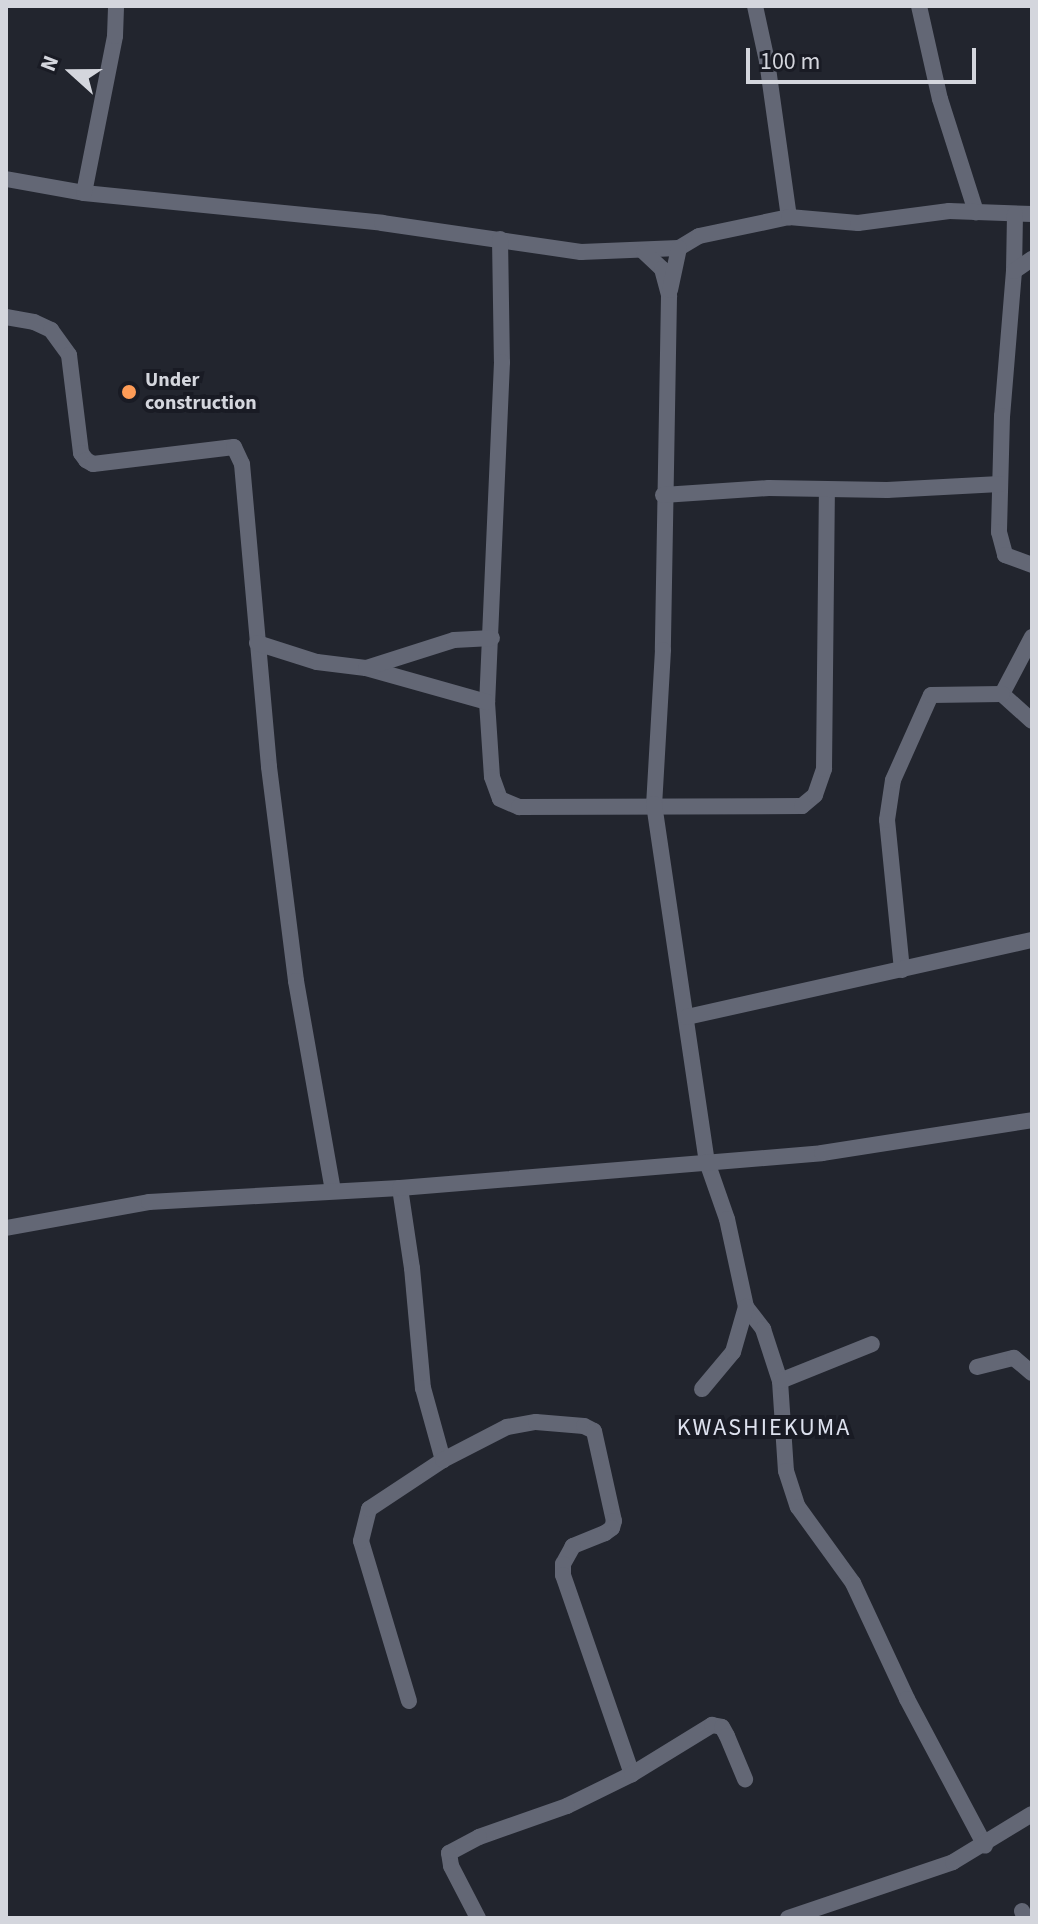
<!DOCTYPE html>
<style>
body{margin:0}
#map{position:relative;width:1038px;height:1924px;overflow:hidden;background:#22252e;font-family:"Source Sans 3",sans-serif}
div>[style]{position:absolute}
.minor>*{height:16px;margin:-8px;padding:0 8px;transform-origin:8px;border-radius:8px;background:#636775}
.dots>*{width:22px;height:22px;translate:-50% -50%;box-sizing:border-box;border:4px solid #191b24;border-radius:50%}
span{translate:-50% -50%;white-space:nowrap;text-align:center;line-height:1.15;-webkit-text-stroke:8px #191b24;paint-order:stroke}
.poi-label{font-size:20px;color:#d4d6dd;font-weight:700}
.left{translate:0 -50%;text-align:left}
.quarter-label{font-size:24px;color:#dde1ee;letter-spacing:2px}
.frame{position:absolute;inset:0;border:8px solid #d4d6dd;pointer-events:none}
.north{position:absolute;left:32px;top:32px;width:80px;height:80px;-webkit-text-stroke:6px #191b24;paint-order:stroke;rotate:291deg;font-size:22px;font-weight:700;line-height:32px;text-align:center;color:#d4d6dd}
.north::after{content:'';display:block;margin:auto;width:28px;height:36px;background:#d4d6dd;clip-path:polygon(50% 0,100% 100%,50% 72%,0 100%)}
.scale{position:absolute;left:746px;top:48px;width:230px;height:36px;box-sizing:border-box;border:4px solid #d4d6dd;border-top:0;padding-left:10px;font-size:24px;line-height:28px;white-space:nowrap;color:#d4d6dd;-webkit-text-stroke:6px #191b24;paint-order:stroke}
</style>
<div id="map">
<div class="minor">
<div style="left:755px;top:6px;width:56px;rotate:77.7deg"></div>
<div style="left:767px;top:61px;width:158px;rotate:82deg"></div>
<div style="left:919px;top:6px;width:95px;rotate:77.3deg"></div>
<div style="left:940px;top:99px;width:119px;rotate:72.3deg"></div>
<div style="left:6px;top:179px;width:79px;rotate:10.2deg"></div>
<div style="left:84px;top:193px;width:300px;rotate:5.7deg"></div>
<div style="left:382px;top:223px;width:201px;rotate:8.3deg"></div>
<div style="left:581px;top:252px;width:98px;rotate:-2.3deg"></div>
<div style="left:679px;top:248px;width:23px;rotate:-31deg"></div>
<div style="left:699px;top:236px;width:92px;rotate:-11.9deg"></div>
<div style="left:789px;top:217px;width:69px;rotate:5deg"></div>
<div style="left:858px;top:223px;width:92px;rotate:-7.5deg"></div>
<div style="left:949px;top:211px;width:83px;rotate:2.1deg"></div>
<div style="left:84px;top:193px;width:160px;rotate:-78.8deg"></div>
<div style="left:115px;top:36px;width:30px;rotate:-88deg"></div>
<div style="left:1015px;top:214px;width:57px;rotate:91deg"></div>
<div style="left:1014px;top:271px;width:145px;rotate:94.7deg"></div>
<div style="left:1002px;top:416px;width:116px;rotate:91.5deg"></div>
<div style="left:999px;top:532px;width:24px;rotate:75deg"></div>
<div style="left:1005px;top:555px;width:29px;rotate:20deg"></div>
<div style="left:500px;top:239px;width:123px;rotate:89.1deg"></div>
<div style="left:502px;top:362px;width:340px;rotate:92.5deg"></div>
<div style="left:487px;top:702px;width:75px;rotate:86.2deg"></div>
<div style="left:492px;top:777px;width:23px;rotate:70deg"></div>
<div style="left:500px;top:799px;width:21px;rotate:23deg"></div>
<div style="left:519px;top:807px;width:283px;rotate:-0.2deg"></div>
<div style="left:802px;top:806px;width:17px;rotate:-40deg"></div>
<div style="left:815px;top:795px;width:28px;rotate:-71deg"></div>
<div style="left:824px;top:769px;width:278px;rotate:-89.4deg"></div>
<div style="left:644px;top:252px;width:25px;rotate:43deg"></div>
<div style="left:662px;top:269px;width:28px;rotate:75deg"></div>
<div style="left:669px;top:296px;width:354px;rotate:91deg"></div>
<div style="left:663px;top:650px;width:154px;rotate:93.3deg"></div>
<div style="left:654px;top:804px;width:362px;rotate:81.6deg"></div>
<div style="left:707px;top:1162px;width:60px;rotate:70.7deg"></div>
<div style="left:727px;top:1219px;width:90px;rotate:77.8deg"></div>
<div style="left:746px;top:1307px;width:28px;rotate:52deg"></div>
<div style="left:763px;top:1329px;width:55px;rotate:71.9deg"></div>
<div style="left:780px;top:1381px;width:90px;rotate:86.2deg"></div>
<div style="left:786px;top:1471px;width:38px;rotate:72deg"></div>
<div style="left:798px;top:1507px;width:94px;rotate:54.1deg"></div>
<div style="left:853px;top:1583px;width:128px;rotate:65deg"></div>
<div style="left:907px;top:1699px;width:166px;rotate:62deg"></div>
<div style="left:1014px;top:271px;width:22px;rotate:-34deg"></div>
<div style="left:670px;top:290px;width:43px;rotate:-77.9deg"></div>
<div style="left:6px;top:317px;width:28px;rotate:10deg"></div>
<div style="left:34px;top:322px;width:19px;rotate:25deg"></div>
<div style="left:51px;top:330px;width:31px;rotate:54deg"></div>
<div style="left:69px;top:355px;width:99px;rotate:83deg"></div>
<div style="left:81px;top:453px;width:9px;rotate:54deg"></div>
<div style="left:86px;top:460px;width:8px;rotate:30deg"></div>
<div style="left:93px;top:464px;width:142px;rotate:-6.9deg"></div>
<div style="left:234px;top:447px;width:19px;rotate:65deg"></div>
<div style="left:242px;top:464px;width:304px;rotate:84.9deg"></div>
<div style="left:269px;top:767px;width:216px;rotate:82.8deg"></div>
<div style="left:296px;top:981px;width:213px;rotate:80deg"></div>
<div style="left:663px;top:495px;width:106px;rotate:-3.8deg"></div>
<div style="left:769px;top:488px;width:118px;rotate:1deg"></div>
<div style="left:887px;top:490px;width:113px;rotate:-3deg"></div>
<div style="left:1032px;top:637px;width:64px;rotate:117.8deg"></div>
<div style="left:1002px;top:694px;width:40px;rotate:42deg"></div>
<div style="left:257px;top:643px;width:63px;rotate:17.6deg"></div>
<div style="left:317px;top:662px;width:49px;rotate:7deg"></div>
<div style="left:366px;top:668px;width:126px;rotate:15.7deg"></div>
<div style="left:366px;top:668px;width:92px;rotate:-17.7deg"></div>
<div style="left:454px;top:640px;width:38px;rotate:-3deg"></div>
<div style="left:902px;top:970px;width:151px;rotate:-95.7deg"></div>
<div style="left:887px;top:820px;width:40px;rotate:-81.5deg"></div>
<div style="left:893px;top:780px;width:93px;rotate:-65.9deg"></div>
<div style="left:931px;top:695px;width:71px;rotate:-0.8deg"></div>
<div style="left:687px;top:1017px;width:353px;rotate:-12.6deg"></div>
<div style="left:400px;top:1188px;width:81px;rotate:81.5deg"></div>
<div style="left:412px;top:1268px;width:121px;rotate:84.8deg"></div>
<div style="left:423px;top:1388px;width:75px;rotate:74.5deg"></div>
<div style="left:6px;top:1228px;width:145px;rotate:-10.3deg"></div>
<div style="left:149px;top:1202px;width:251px;rotate:-3.2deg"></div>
<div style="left:400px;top:1188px;width:423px;rotate:-4.7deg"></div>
<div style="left:822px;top:1153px;width:213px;rotate:-8.9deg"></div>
<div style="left:977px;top:1367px;width:38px;rotate:-14deg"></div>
<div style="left:1014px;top:1358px;width:23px;rotate:40deg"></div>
<div style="left:780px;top:1381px;width:99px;rotate:-21.9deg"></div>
<div style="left:702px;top:1389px;width:48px;rotate:-50deg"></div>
<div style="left:733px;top:1352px;width:47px;rotate:-73.9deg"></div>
<div style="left:409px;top:1701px;width:167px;rotate:-106.7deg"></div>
<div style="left:361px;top:1541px;width:33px;rotate:-76deg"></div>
<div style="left:369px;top:1509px;width:89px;rotate:-33.5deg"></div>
<div style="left:443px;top:1460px;width:72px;rotate:-27.3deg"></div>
<div style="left:507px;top:1427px;width:29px;rotate:-10deg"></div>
<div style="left:536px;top:1422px;width:48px;rotate:4.8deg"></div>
<div style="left:584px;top:1426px;width:11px;rotate:27deg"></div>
<div style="left:594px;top:1431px;width:92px;rotate:77.5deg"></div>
<div style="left:614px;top:1521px;width:7px;rotate:106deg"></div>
<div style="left:612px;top:1528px;width:9px;rotate:144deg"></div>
<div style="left:605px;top:1533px;width:35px;rotate:158deg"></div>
<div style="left:573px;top:1546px;width:21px;rotate:119deg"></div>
<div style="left:563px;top:1564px;width:11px;rotate:90deg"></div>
<div style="left:563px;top:1575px;width:211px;rotate:70.9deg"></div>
<div style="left:632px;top:1774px;width:72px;rotate:153.8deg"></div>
<div style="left:567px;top:1806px;width:93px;rotate:160.6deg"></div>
<div style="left:479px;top:1837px;width:34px;rotate:152deg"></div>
<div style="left:449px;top:1853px;width:13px;rotate:81deg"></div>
<div style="left:451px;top:1866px;width:59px;rotate:62.6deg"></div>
<div style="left:632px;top:1774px;width:94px;rotate:-31.5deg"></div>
<div style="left:712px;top:1725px;width:10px;rotate:11deg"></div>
<div style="left:722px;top:1727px;width:10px;rotate:61deg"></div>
<div style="left:727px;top:1736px;width:47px;rotate:67.3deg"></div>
<div style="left:1022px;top:1911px;width:8px;rotate:67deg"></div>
<div style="left:788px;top:1918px;width:174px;rotate:-18.7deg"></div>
<div style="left:953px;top:1862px;width:92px;rotate:-31.3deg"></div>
</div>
<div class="dots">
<div style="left:129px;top:392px;background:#fe9c57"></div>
</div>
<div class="poi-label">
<span class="left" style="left:145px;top:392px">Under<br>construction</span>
</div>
<div class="quarter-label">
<span style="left:764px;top:1428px">KWASHIEKUMA</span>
</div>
<div class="frame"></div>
<div class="north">N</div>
<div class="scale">100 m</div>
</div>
